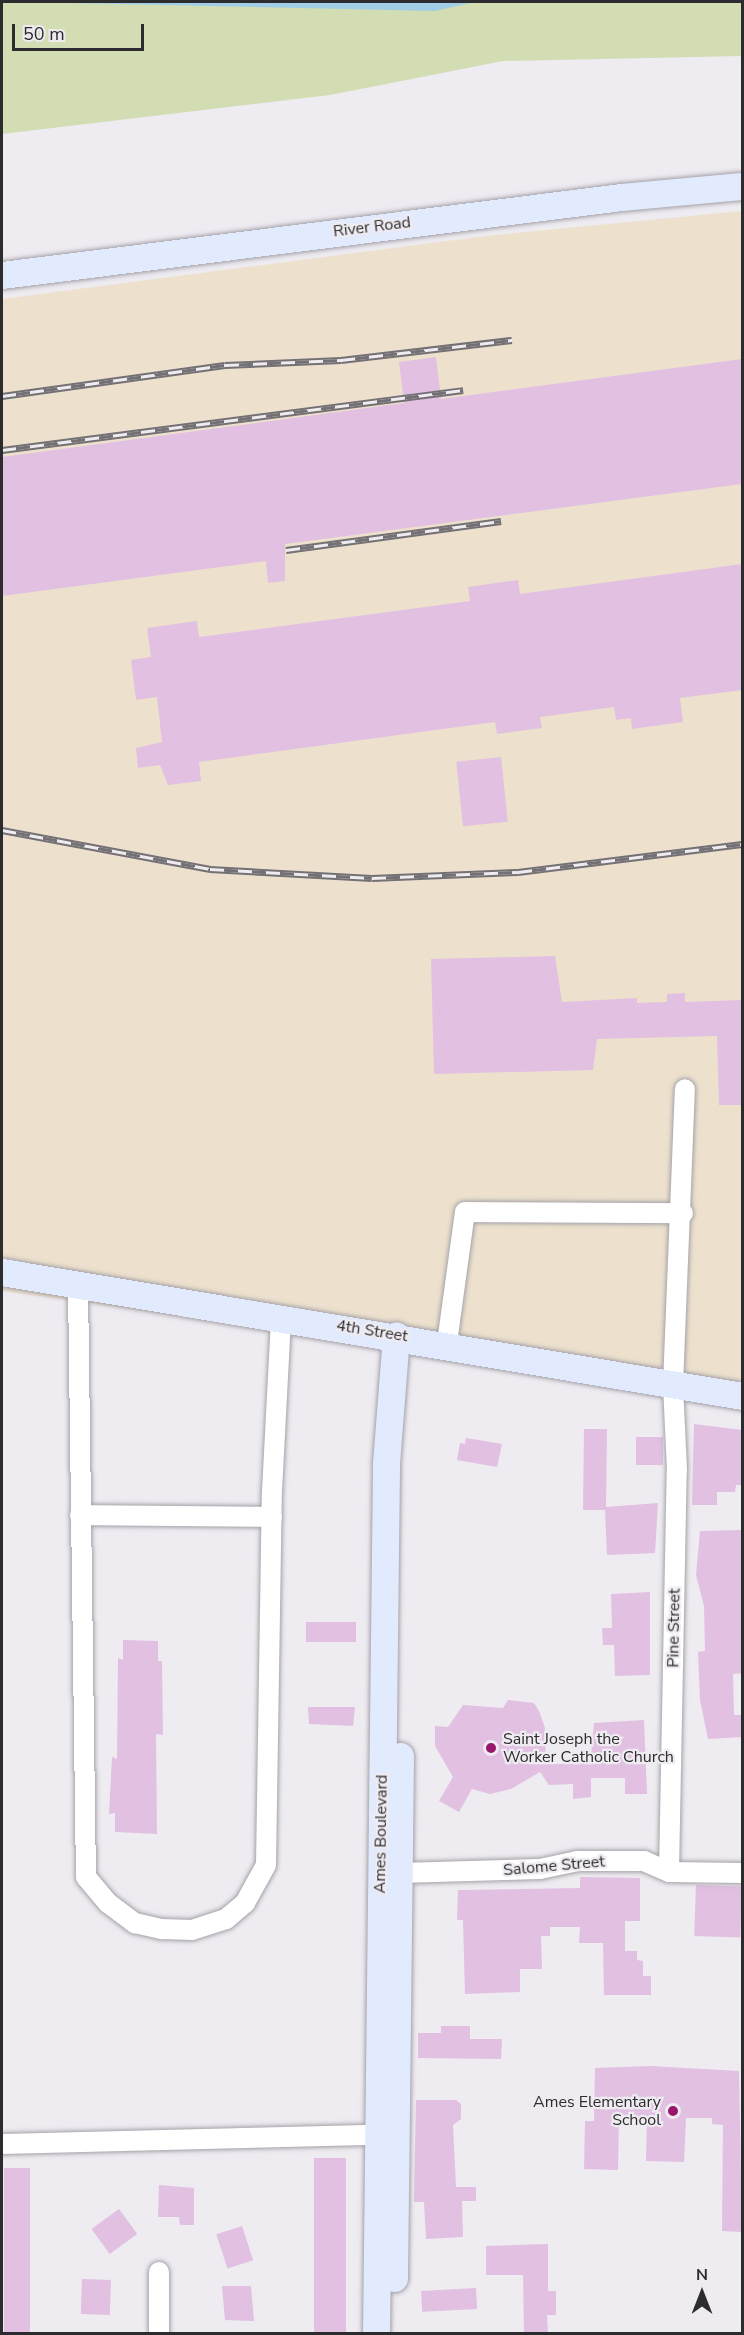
<!DOCTYPE html>
<style>
body{margin:0}
#map{position:relative;width:744px;height:2335px;overflow:hidden;background:#eeebf1;font-family:"Nunito Sans",sans-serif}
div>[style]{position:absolute}
.industrial>*{inset:0;background:#ede1cd}
.green>*{inset:0;background:#d2ddb4}
.water>*{inset:0;background:#a1cee6}
.building>*{inset:0;background:#e1c0e2;transform-origin:0 0}
.roads{filter:drop-shadow(0 0 2px #a5a2a8) drop-shadow(0 0 2px #a5a2a8)}
.street>*{height:20px;margin:-10px;padding:0 10px;transform-origin:10px;border-radius:10px;background:#fff}
.secondary>*{height:27px;margin:-13.5px;padding:0 13.5px;transform-origin:13.5px;border-radius:13.5px;background:#e2eafe}
.rail>*{height:7px;margin-top:-3.5px;transform-origin:0;background:repeating-linear-gradient(90deg,#eeebf1 0 14px,#737175 0 28px);box-sizing:border-box;border-block:2px solid #737175}
.dots>*{width:16px;height:16px;translate:-50% -50%;box-sizing:border-box;border:3px solid #eeebf1;border-radius:50%}
span{translate:-50% -50%;white-space:nowrap;text-align:center;line-height:1.15;-webkit-text-stroke:4.5px #eeebf1;paint-order:stroke}
.street-label{font-size:16px;color:#2c2b2d}
.poi-label{font-size:16px;color:#2c2b2d}
.left{translate:0 -50%;text-align:left}
.right{translate:-100% -50%;text-align:right}
.frame{position:absolute;inset:0;border:3px solid #2c2b2d;pointer-events:none}
.north{position:absolute;left:672px;top:2263px;width:60px;height:60px;-webkit-text-stroke:4px #eeebf1;paint-order:stroke;rotate:0deg;font-size:16px;font-weight:700;line-height:24px;text-align:center;color:#2c2b2d}
.north::after{content:'';display:block;margin:auto;width:21px;height:27px;background:#2c2b2d;clip-path:polygon(50% 0,100% 100%,50% 72%,0 100%)}
.scale{position:absolute;left:12px;top:24px;width:132px;height:27px;box-sizing:border-box;border:3px solid #2c2b2d;border-top:0;padding-left:8px;font-size:18px;line-height:21px;white-space:nowrap;color:#2c2b2d;-webkit-text-stroke:4px #eeebf1;paint-order:stroke}
</style>
<div id="map">
<div class="industrial">
<div style="clip-path:polygon(742px 211px,742px 1404px,431px 1350px,2px 1291px,2px 299px,485px 236px)"></div>
</div>
<div class="green">
<div style="clip-path:polygon(2px 2px,742px 2px,742px 56px,503px 61px,330px 95px,2px 134px)"></div>
</div>
<div class="water">
<div style="clip-path:polygon(22px 2px,474px 2px,435px 11px)"></div>
</div>
<div class="building">
<div style="clip-path:polygon(436px 357px,441px 399px,742px 359px,742px 484px,285px 544px,285px 581px,268px 583px,266px 561px,2px 596px,2px 457px,404px 403px,399px 362px)"></div>
<div style="clip-path:polygon(742px 564px,742px 690px,680px 698px,683px 722px,632px 729px,631px 718px,616px 720px,614px 707px,540px 717px,542px 728px,497px 734px,495px 722px,199px 762px,201px 781px,168px 785px,160px 765px,138px 768px,136px 748px,162px 742px,157px 697px,136px 700px,131px 660px,151px 657px,147px 628px,197px 621px,199px 637px,470px 601px,468px 587px,518px 580px,520px 594px)"></div>
<div style="left:501px;top:757px;width:65px;height:45px;rotate:84deg"></div>
<div style="clip-path:polygon(555px 956px,562px 1002px,637px 998px,637px 1003px,667px 1002px,667px 994px,685px 993px,685px 1002px,742px 1000px,742px 1105px,719px 1105px,717px 1036px,597px 1039px,593px 1070px,434px 1074px,431px 959px)"></div>
<div style="clip-path:polygon(694px 1424px,742px 1430px,742px 1485px,736px 1485px,735px 1492px,717px 1492px,717px 1505px,692px 1505px)"></div>
<div style="clip-path:polygon(584px 1429px,607px 1429px,606px 1507px,658px 1503px,655px 1553px,607px 1555px,605px 1510px,583px 1510px)"></div>
<div style="left:636px;top:1437px;width:27px;height:28px"></div>
<div style="clip-path:polygon(466px 1438px,502px 1444px,497px 1467px,457px 1460px,460px 1443px,465px 1444px)"></div>
<div style="clip-path:polygon(742px 1530px,742px 1673px,733px 1674px,734px 1715px,742px 1715px,742px 1737px,708px 1739px,700px 1700px,698px 1652px,705px 1651px,704px 1606px,696px 1575px,700px 1531px)"></div>
<div style="clip-path:polygon(650px 1592px,650px 1675px,615px 1676px,614px 1645px,603px 1645px,602px 1628px,612px 1628px,611px 1594px)"></div>
<div style="left:306px;top:1622px;width:50px;height:20px"></div>
<div style="clip-path:polygon(123px 1640px,158px 1641px,158px 1661px,162px 1661px,163px 1735px,156px 1734px,157px 1834px,115px 1832px,115px 1813px,109px 1814px,112px 1757px,117px 1759px,118px 1658px,123px 1660px)"></div>
<div style="clip-path:polygon(508px 1700px,534px 1703px,539px 1711px,545px 1728px,546px 1764px,573px 1764px,573px 1756px,591px 1755px,594px 1723px,644px 1720px,647px 1794px,625px 1794px,625px 1778px,591px 1778px,591px 1797px,573px 1799px,573px 1784px,549px 1785px,540px 1772px,511px 1789px,490px 1794px,472px 1789px,459px 1812px,439px 1801px,453px 1777px,435px 1746px,435px 1726px,448px 1727px,463px 1705px,503px 1708px)"></div>
<div style="clip-path:polygon(308px 1707px,355px 1707px,353px 1726px,309px 1724px)"></div>
<div style="clip-path:polygon(580px 1877px,640px 1878px,640px 1921px,625px 1921px,625px 1951px,637px 1951px,637px 1960px,643px 1961px,643px 1976px,651px 1976px,651px 1995px,604px 1995px,603px 1943px,579px 1943px,580px 1927px,550px 1927px,550px 1936px,541px 1936px,542px 1969px,520px 1969px,520px 1992px,465px 1994px,463px 1920px,457px 1920px,458px 1890px,580px 1888px)"></div>
<div style="left:696px;top:1885px;width:46px;height:51px;rotate:2deg"></div>
<div style="clip-path:polygon(441px 2026px,470px 2026px,470px 2039px,502px 2039px,501px 2059px,418px 2058px,418px 2033px,441px 2033px)"></div>
<div style="clip-path:polygon(650px 2066px,739px 2071px,742px 2232px,722px 2231px,723px 2125px,712px 2124px,712px 2118px,686px 2118px,684px 2162px,646px 2161px,647px 2117px,619px 2117px,618px 2170px,584px 2169px,585px 2121px,594px 2121px,595px 2068px)"></div>
<div style="clip-path:polygon(416px 2100px,456px 2100px,461px 2104px,461px 2119px,453px 2125px,456px 2187px,476px 2187px,476px 2201px,462px 2201px,463px 2237px,426px 2239px,424px 2202px,414px 2202px)"></div>
<div style="left:314px;top:2158px;width:32px;height:176px"></div>
<div style="left:4px;top:2168px;width:26px;height:166px"></div>
<div style="clip-path:polygon(159px 2185px,194px 2188px,194px 2225px,180px 2225px,179px 2217px,158px 2217px)"></div>
<div style="left:119px;top:2209px;width:31px;height:34px;rotate:54deg"></div>
<div style="left:242px;top:2226px;width:36px;height:27px;rotate:72deg"></div>
<div style="clip-path:polygon(548px 2244px,548px 2291px,556px 2291px,556px 2315px,547px 2315px,548px 2334px,524px 2334px,523px 2275px,486px 2275px,486px 2246px)"></div>
<div style="left:82px;top:2279px;width:29px;height:35px;rotate:2deg"></div>
<div style="clip-path:polygon(222px 2286px,251px 2286px,254px 2321px,225px 2320px)"></div>
<div style="left:476px;top:2288px;width:21px;height:55px;rotate:87deg"></div>
</div>
<div class="roads">
<div class="street">
<div style="left:78px;top:1285px;width:592px;rotate:89.23deg"></div>
<div style="left:86px;top:1877px;width:34px;rotate:50deg"></div>
<div style="left:108px;top:1903px;width:34px;rotate:37deg"></div>
<div style="left:135px;top:1923px;width:28px;rotate:13deg"></div>
<div style="left:162px;top:1929px;width:30px;rotate:2deg"></div>
<div style="left:192px;top:1930px;width:36px;rotate:-18deg"></div>
<div style="left:226px;top:1919px;width:25px;rotate:-40deg"></div>
<div style="left:245px;top:1903px;width:43px;rotate:-61.1deg"></div>
<div style="left:266px;top:1865px;width:374px;rotate:-89.1deg"></div>
<div style="left:272px;top:1491px;width:174px;rotate:-87deg"></div>
<div style="left:447px;top:1343px;width:132px;rotate:-82.2deg"></div>
<div style="left:465px;top:1212px;width:218px;rotate:0.3deg"></div>
<div style="left:80px;top:1515px;width:192px;rotate:0.6deg"></div>
<div style="left:669px;top:1872px;width:402px;rotate:-88.9deg"></div>
<div style="left:677px;top:1470px;width:85px;rotate:-92.7deg"></div>
<div style="left:673px;top:1385px;width:296px;rotate:-87.7deg"></div>
<div style="left:400px;top:1873px;width:140px;rotate:-1.6deg"></div>
<div style="left:540px;top:1869px;width:39px;rotate:-12deg"></div>
<div style="left:578px;top:1861px;width:66px"></div>
<div style="left:644px;top:1861px;width:27px;rotate:24deg"></div>
<div style="left:669px;top:1872px;width:73px;rotate:0.8deg"></div>
<div style="left:2px;top:2144px;width:374px;rotate:-1.4deg"></div>
<div style="left:159px;top:2334px;width:62px;rotate:-90deg"></div>
</div>
<div class="secondary">
<div style="left:2px;top:275px;width:624px;rotate:-7.18deg"></div>
<div style="left:621px;top:197px;width:121px;rotate:-5.2deg"></div>
<div style="left:2px;top:1272px;width:750px;rotate:9.51deg"></div>
<div style="left:394px;top:2278px;width:522px;rotate:-89.34deg"></div>
<div style="left:376px;top:2334px;width:871px;rotate:-89.34deg"></div>
<div style="left:386px;top:1463px;width:128px;rotate:-85.5deg"></div>
</div>
</div>
<div class="rail">
<div style="left:2px;top:396px;width:225px;rotate:-7.9deg"></div>
<div style="left:225px;top:365px;width:116px;rotate:-2.5deg"></div>
<div style="left:341px;top:360px;width:172px;rotate:-6.7deg"></div>
<div style="left:2px;top:450px;width:465px;rotate:-7.4deg"></div>
<div style="left:286px;top:550px;width:217px;rotate:-7.7deg"></div>
<div style="left:2px;top:830px;width:212px;rotate:10.6deg"></div>
<div style="left:210px;top:869px;width:162px;rotate:3.2deg"></div>
<div style="left:372px;top:878px;width:146px;rotate:-2.4deg"></div>
<div style="left:518px;top:872px;width:226px;rotate:-7.1deg"></div>
</div>
<div class="dots">
<div style="left:491px;top:1748px;background:#98166b"></div>
<div style="left:673px;top:2111px;background:#98166b"></div>
</div>
<div class="street-label">
<span style="left:372px;top:227px;rotate:-7deg">River Road</span>
<span style="left:372px;top:1331px;rotate:9deg">4th Street</span>
<span style="left:674px;top:1628px;rotate:-89deg">Pine Street</span>
<span style="left:381px;top:1834px;rotate:-89deg">Ames Boulevard</span>
<span style="left:554px;top:1866px;rotate:-5deg">Salome Street</span>
</div>
<div class="poi-label">
<span class="left" style="left:503px;top:1748px">Saint Joseph the<br>Worker Catholic Church</span>
<span class="right" style="left:661px;top:2111px">Ames Elementary<br>School</span>
</div>
<div class="frame"></div>
<div class="north">N</div>
<div class="scale">50 m</div>
</div>
